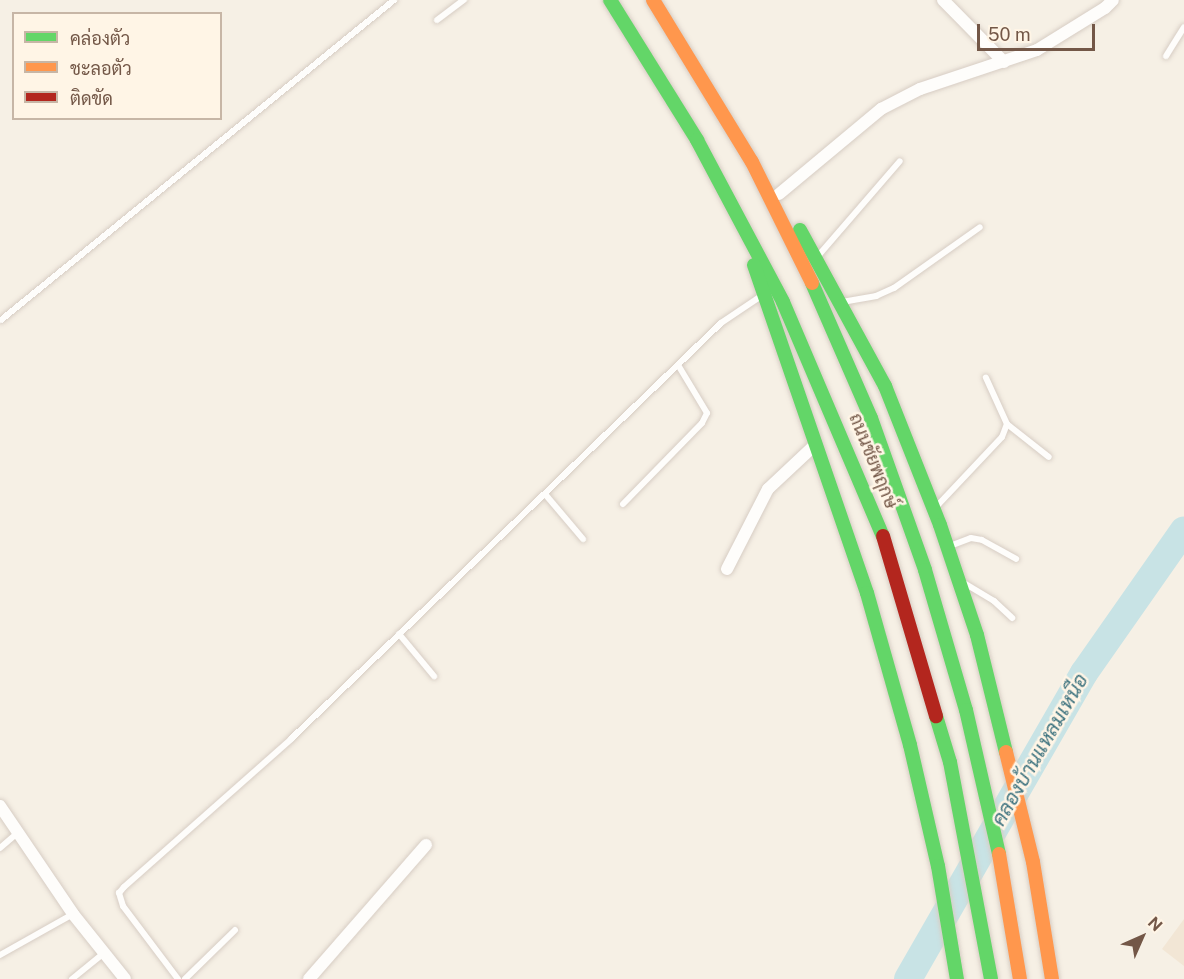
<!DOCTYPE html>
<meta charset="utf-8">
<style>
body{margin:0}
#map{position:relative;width:1184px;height:979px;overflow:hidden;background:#f6f0e5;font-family:"Public Sans",Sarabun,sans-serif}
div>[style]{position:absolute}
.residential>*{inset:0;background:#f2e6d5}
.river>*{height:28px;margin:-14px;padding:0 14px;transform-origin:14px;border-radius:14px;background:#c8e3e5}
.roads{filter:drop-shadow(0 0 2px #d7cdc4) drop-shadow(0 0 2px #d7cdc4)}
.lane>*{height:6px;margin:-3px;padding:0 3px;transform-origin:3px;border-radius:3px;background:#fefdfb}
.street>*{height:12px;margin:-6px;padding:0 6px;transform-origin:6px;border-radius:6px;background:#fefdfb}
.fast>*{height:14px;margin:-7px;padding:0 7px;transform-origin:7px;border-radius:7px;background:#63d668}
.slow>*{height:14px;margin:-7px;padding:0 7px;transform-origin:7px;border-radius:7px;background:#ff974d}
.jam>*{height:14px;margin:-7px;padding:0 7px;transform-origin:7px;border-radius:7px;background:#b3261e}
span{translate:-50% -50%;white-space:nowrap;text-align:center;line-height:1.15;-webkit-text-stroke:5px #fff5e6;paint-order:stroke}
.street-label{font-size:18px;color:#735747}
.water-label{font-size:20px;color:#3e737f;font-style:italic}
.legend{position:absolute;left:12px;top:12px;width:210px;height:108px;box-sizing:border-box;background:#fff5e6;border:2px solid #c7b6a6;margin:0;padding:8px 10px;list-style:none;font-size:18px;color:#735747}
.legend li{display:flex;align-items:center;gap:12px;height:30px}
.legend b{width:30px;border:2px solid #c7b6a6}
.north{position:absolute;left:1112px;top:907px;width:60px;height:60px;-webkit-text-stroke:4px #fff5e6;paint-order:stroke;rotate:45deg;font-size:16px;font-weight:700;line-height:24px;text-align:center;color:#735747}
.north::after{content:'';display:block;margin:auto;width:21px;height:27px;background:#735747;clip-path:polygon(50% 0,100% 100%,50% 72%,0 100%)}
.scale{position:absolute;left:977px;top:24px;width:118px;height:27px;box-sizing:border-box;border:3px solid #735747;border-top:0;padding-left:8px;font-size:18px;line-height:21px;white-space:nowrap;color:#735747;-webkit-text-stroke:4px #fff5e6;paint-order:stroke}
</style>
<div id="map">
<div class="residential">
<div style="clip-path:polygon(1184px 919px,1184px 966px,1162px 949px)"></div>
</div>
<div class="river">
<div style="left:908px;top:979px;width:353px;rotate:-60.1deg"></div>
<div style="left:1084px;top:673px;width:174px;rotate:-55deg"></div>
</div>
<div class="roads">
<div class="lane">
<div style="left:437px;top:20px;width:34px;rotate:-37deg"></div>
<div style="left:1166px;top:56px;width:34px;rotate:-58deg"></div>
<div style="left:818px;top:256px;width:125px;rotate:-49.2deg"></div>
<div style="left:842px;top:302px;width:35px;rotate:-10deg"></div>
<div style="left:876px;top:296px;width:20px;rotate:-24deg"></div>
<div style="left:894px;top:288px;width:105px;rotate:-35.3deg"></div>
<div style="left:1px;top:320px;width:507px;rotate:-39.15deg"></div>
<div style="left:1007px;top:424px;width:53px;rotate:38.2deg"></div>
<div style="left:545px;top:494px;width:59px;rotate:49.8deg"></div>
<div style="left:623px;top:504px;width:113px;rotate:-45.7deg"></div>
<div style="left:702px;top:423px;width:11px;rotate:-63deg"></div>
<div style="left:707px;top:413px;width:56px;rotate:-121.1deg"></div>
<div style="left:936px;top:507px;width:96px;rotate:-46.7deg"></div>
<div style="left:1002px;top:437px;width:14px;rotate:-69deg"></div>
<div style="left:1007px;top:424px;width:51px;rotate:-114.5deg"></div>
<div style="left:950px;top:546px;width:22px;rotate:-21deg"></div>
<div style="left:971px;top:538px;width:11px;rotate:10deg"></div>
<div style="left:982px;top:540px;width:39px;rotate:29deg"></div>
<div style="left:964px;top:583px;width:35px;rotate:31deg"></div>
<div style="left:994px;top:601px;width:25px;rotate:43deg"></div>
<div style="left:399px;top:634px;width:55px;rotate:50.2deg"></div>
<div style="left:0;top:848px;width:23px;rotate:-41deg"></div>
<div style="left:0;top:955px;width:84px;rotate:-29.3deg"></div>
<div style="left:72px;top:979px;width:41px;rotate:-39.1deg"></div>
<div style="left:178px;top:979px;width:91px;rotate:-127deg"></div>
<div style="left:123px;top:906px;width:14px;rotate:-107deg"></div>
<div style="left:119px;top:893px;width:8px;rotate:-50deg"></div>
<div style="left:124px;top:887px;width:223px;rotate:-41.5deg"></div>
<div style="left:291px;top:739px;width:598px;rotate:-44.05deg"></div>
<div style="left:721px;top:323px;width:48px;rotate:-34deg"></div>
<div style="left:185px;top:979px;width:70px;rotate:-44.4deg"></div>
</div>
<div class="street">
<div style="left:943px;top:0;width:87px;rotate:45.5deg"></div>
<div style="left:779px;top:194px;width:133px;rotate:-39.8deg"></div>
<div style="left:881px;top:109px;width:44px;rotate:-27.1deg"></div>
<div style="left:920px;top:89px;width:123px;rotate:-18.4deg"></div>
<div style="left:1037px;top:50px;width:80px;rotate:-31.7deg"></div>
<div style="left:1105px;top:8px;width:11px;rotate:-45deg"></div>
<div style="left:727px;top:569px;width:90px;rotate:-62.9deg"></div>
<div style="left:768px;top:489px;width:66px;rotate:-43.2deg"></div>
<div style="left:0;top:806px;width:130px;rotate:55.9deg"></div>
<div style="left:73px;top:914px;width:83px;rotate:51.3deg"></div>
<div style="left:309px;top:979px;width:178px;rotate:-48.9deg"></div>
</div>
<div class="fast">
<div style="left:610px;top:0;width:165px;rotate:58.1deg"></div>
<div style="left:697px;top:140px;width:183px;rotate:62deg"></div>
<div style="left:783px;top:302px;width:254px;rotate:66.9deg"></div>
<div style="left:800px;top:230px;width:178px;rotate:61.4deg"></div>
<div style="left:885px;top:386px;width:149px;rotate:68.4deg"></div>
<div style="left:940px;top:525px;width:116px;rotate:71.4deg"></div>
<div style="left:977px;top:635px;width:121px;rotate:76.1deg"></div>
<div style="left:754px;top:265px;width:347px;rotate:71deg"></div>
<div style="left:867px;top:593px;width:158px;rotate:74.2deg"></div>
<div style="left:910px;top:745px;width:124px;rotate:77deg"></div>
<div style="left:938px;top:866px;width:115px;rotate:80.5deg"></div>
<div style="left:812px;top:283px;width:147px;rotate:66.4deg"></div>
<div style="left:871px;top:418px;width:161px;rotate:70.4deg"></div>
<div style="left:925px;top:570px;width:146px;rotate:73.7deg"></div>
<div style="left:966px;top:710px;width:148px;rotate:77.1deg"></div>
<div style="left:936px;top:716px;width:48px;rotate:73.1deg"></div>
<div style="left:950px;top:762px;width:221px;rotate:79.3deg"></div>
</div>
<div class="slow">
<div style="left:653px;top:0;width:190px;rotate:58.6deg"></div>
<div style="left:752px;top:162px;width:135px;rotate:63.6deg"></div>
<div style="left:1006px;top:752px;width:113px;rotate:76.2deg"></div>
<div style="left:1033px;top:862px;width:119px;rotate:80.8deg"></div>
<div style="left:999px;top:854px;width:127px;rotate:80.5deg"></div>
</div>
<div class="jam">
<div style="left:883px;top:536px;width:188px;rotate:73.6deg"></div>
</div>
</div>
<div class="street-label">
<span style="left:873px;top:461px;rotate:68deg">ถนนชัยพฤกษ์</span>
</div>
<div class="water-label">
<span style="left:1040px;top:750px;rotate:-60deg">คลองบ้านแหลมเหนือ</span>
</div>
<ul class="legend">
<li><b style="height:8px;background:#63d668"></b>คล่องตัว</li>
<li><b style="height:8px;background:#ff974d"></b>ชะลอตัว</li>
<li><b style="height:8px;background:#b3261e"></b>ติดขัด</li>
</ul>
<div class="north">N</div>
<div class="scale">50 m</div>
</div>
